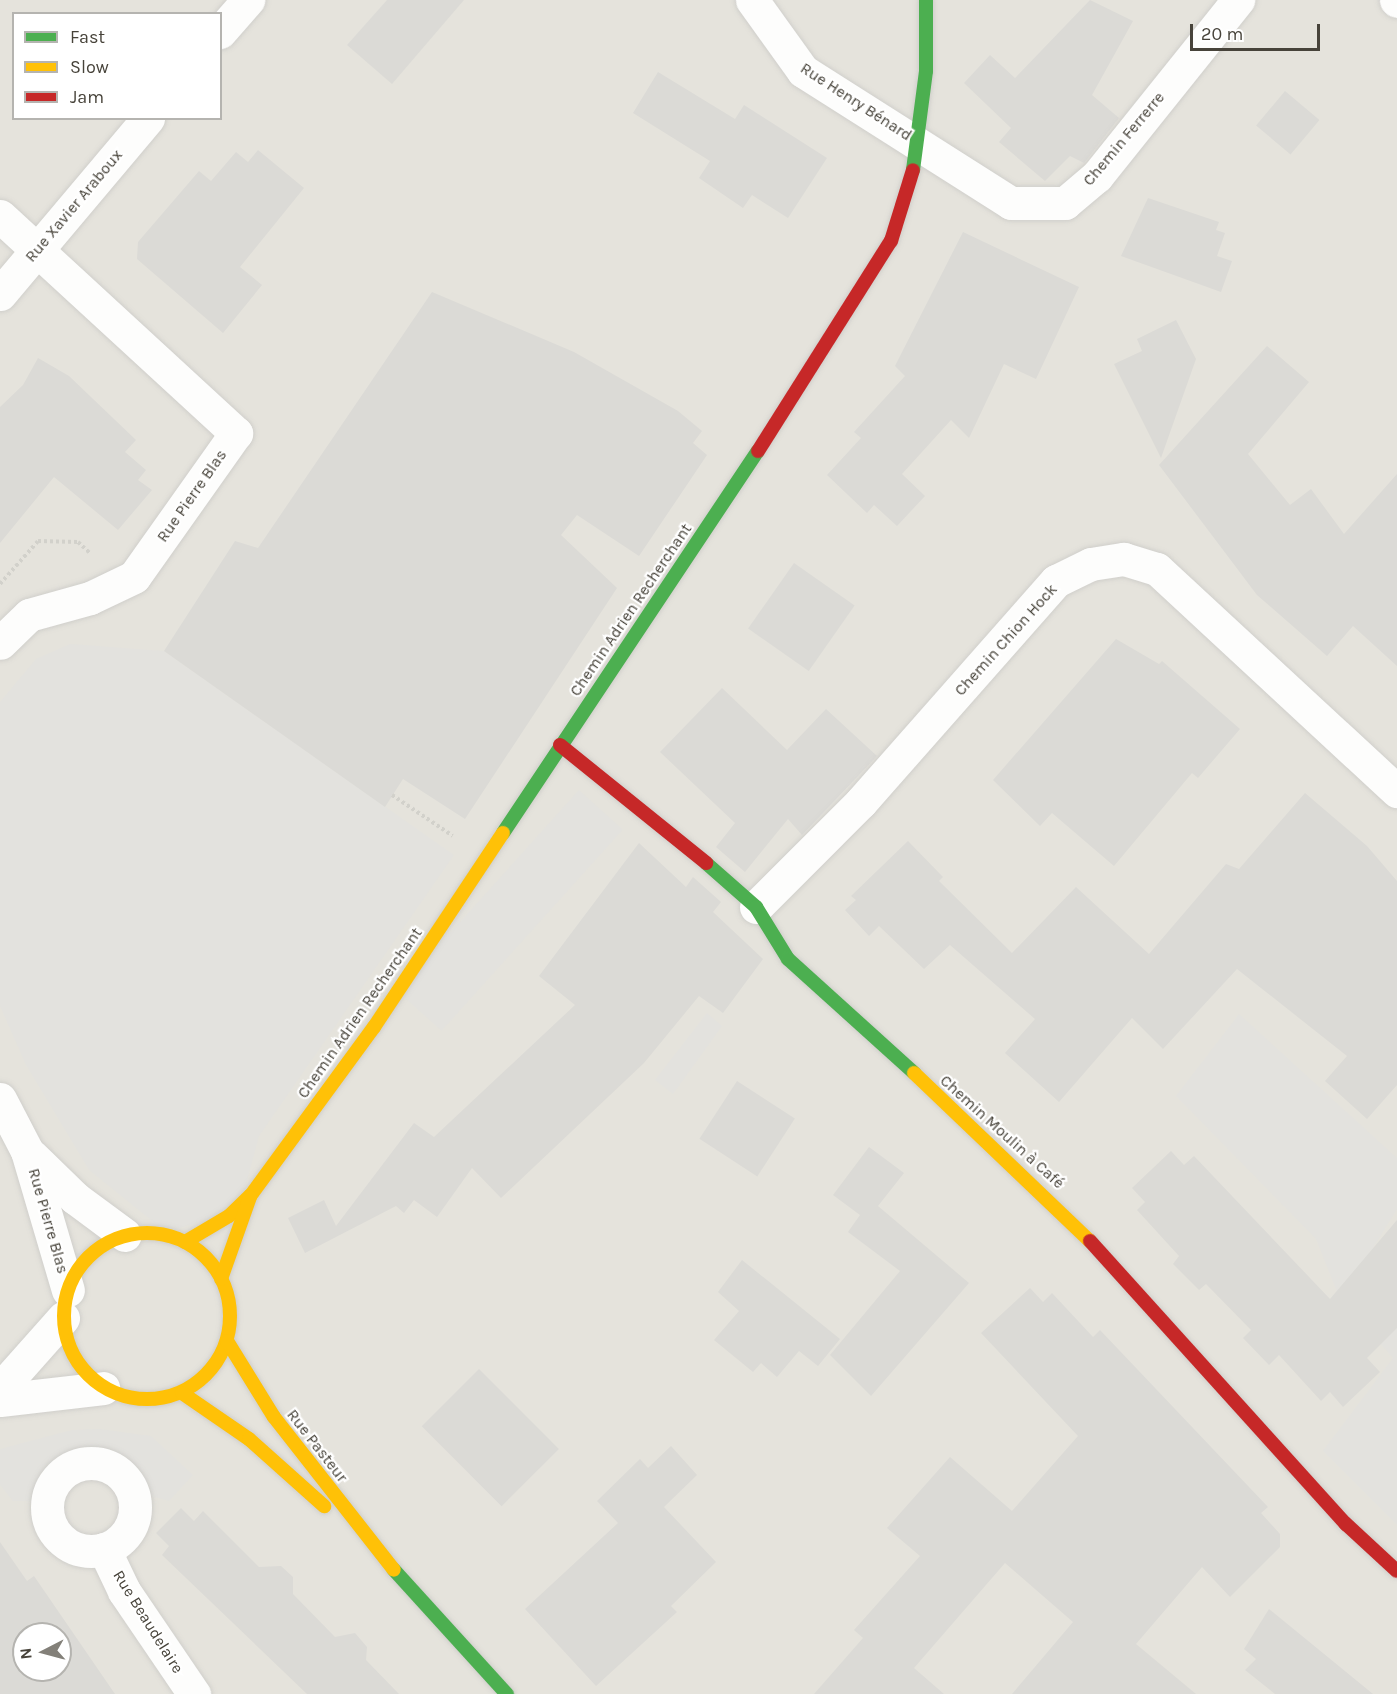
<!DOCTYPE html>
<meta charset="utf-8">
<style>
body{margin:0}
#map{position:relative;width:1397px;height:1694px;overflow:hidden;background:#f2f1ed;font-family:Karla,sans-serif}
div>[style]{position:absolute}
.residential>*{inset:0;background:#e5e3dc}
.parking>*{inset:0;background:#e3e2de;transform-origin:0 0}
.building>*{inset:0;background:#dbdad6;transform-origin:0 0}
.path>*{height:4px;margin-top:-2px;transform-origin:0;background:repeating-linear-gradient(90deg,#d2d1cb 0 3px,transparent 0 6px)}
.roads{filter:drop-shadow(0 0 2px #d0cfcb) drop-shadow(0 0 2px #d0cfcb)}
.street>*{height:33px;margin:-16.5px;padding:0 16.5px;transform-origin:16.5px;border-radius:16.5px;background:#fdfdfc}
.street>.ring{margin:-16.5px;padding:0;box-sizing:content-box;background:none;border:33px solid #fdfdfc;border-radius:50%}
.fast>*{height:14px;margin:-7px;padding:0 7px;transform-origin:7px;border-radius:7px;background:#4caf50}
.slow>*{height:14px;margin:-7px;padding:0 7px;transform-origin:7px;border-radius:7px;background:#ffc107}
.slow>.ring{margin:-7px;padding:0;box-sizing:content-box;background:none;border:14px solid #ffc107;border-radius:50%}
.jam>*{height:14px;margin:-7px;padding:0 7px;transform-origin:7px;border-radius:7px;background:#c62828}
span{translate:-50% -50%;white-space:nowrap;text-align:center;line-height:1.15;-webkit-text-stroke:4.5px #fff;paint-order:stroke}
.street-label{font-size:16px;color:#47433a}
.legend{position:absolute;left:12px;top:12px;width:210px;height:108px;box-sizing:border-box;background:#fff;border:2px solid #b5b4b0;margin:0;padding:8px 10px;list-style:none;font-size:18px;color:#47433a}
.legend li{display:flex;align-items:center;gap:12px;height:30px}
.legend b{width:30px;border:2px solid #b5b4b0}
.north{position:absolute;left:12px;top:1622px;width:60px;height:60px;box-sizing:border-box;background:#fff;border:2px solid #b5b4b0;border-radius:50%;rotate:264deg;font-size:16px;font-weight:700;line-height:24px;text-align:center;color:#47433a}
.north::after{content:'';display:block;margin:auto;width:21px;height:27px;background:#838079;clip-path:polygon(50% 0,100% 100%,50% 72%,0 100%)}
.scale{position:absolute;left:1190px;top:24px;width:130px;height:27px;box-sizing:border-box;border:3px solid #47433a;border-top:0;padding-left:8px;font-size:18px;line-height:21px;white-space:nowrap;color:#47433a;-webkit-text-stroke:4px #fff;paint-order:stroke}
</style>
<div id="map">
<div class="residential">
<div style="clip-path:polygon(evenodd,0 0,1397px 0,1397px 1694px,0 1694px,0 0,14px 14px,220px 14px,220px 118px,14px 118px,14px 14px,0 0,24px 1634px,60px 1634px,60px 1670px,24px 1670px,24px 1634px)"></div>
</div>
<div class="parking">
<div style="clip-path:polygon(70px 644px,164px 651px,454px 855px,259px 1136px,239px 1210px,166px 1232px,89px 1170px,26px 1065px,0 1006px,0 702px,36px 659px)"></div>
<div style="left:579px;top:790px;width:59px;height:271px;rotate:42deg"></div>
<div style="clip-path:polygon(707px 1013px,722px 1026px,673px 1094px,655px 1080px)"></div>
<div style="clip-path:polygon(1239px 1014px,1397px 1158px,1397px 1209px,1364px 1263px,1397px 1294px,1397px 1525px,1323px 1451px,1393px 1358px,1338px 1294px,1316px 1239px,1176px 1096px)"></div>
<div style="clip-path:polygon(100px 1429px,151px 1436px,193px 1475px,169px 1501px,132px 1490px,113px 1468px,100px 1463px,71px 1467px,51px 1487px,47px 1501px,13px 1501px,0 1485px,0 1449px,72px 1430px)"></div>
</div>
<div class="building">
<div style="clip-path:polygon(387px 0,464px 0,392px 84px,347px 45px)"></div>
<div style="clip-path:polygon(1090px 0,1133px 21px,1092px 95px,1119px 118px,1084px 163px,1070px 156px,1045px 181px,999px 142px,1011px 128px,964px 83px,990px 55px,1015px 78px)"></div>
<div style="clip-path:polygon(658px 72px,735px 119px,744px 105px,827px 158px,788px 218px,752px 195px,743px 208px,699px 178px,710px 161px,633px 113px)"></div>
<div style="left:1285px;top:91px;width:45px;height:45px;rotate:40deg"></div>
<div style="clip-path:polygon(258px 150px,304px 188px,240px 267px,262px 285px,223px 333px,137px 259px,138px 242px,199px 171px,211px 181px,236px 152px,248px 162px)"></div>
<div style="clip-path:polygon(1148px 198px,1219px 222px,1216px 230px,1225px 233px,1217px 256px,1232px 261px,1221px 292px,1121px 256px)"></div>
<div style="clip-path:polygon(963px 232px,1079px 287px,1036px 379px,1004px 364px,969px 438px,951px 420px,902px 474px,925px 496px,897px 526px,874px 505px,867px 513px,827px 475px,861px 438px,854px 432px,905px 376px,895px 366px)"></div>
<div style="clip-path:polygon(432px 292px,574px 352px,678px 411px,702px 431px,693px 443px,707px 455px,639px 556px,577px 515px,561px 535px,617px 588px,465px 819px,403px 779px,385px 807px,164px 651px,235px 541px,258px 548px)"></div>
<div style="clip-path:polygon(1176px 320px,1196px 359px,1161px 458px,1114px 364px,1142px 351px,1137px 339px)"></div>
<div style="clip-path:polygon(1267px 346px,1309px 382px,1248px 454px,1290px 505px,1311px 489px,1344px 534px,1397px 474px,1397px 666px,1353px 626px,1327px 656px,1257px 595px,1159px 465px)"></div>
<div style="clip-path:polygon(38px 358px,69px 376px,136px 440px,125px 452px,146px 470px,138px 480px,152px 490px,118px 530px,54px 477px,0 543px,0 407px,23px 385px)"></div>
<div style="left:794px;top:563px;width:74px;height:80px;rotate:35deg"></div>
<div style="clip-path:polygon(1116px 639px,1159px 664px,1162px 661px,1240px 729px,1198px 778px,1192px 773px,1114px 866px,1052px 813px,1040px 826px,993px 780px)"></div>
<div style="clip-path:polygon(722px 688px,787px 750px,826px 709px,877px 756px,802px 835px,788px 819px,745px 872px,716px 847px,735px 823px,660px 752px)"></div>
<div style="clip-path:polygon(1305px 793px,1367px 846px,1397px 881px,1397px 1085px,1367px 1119px,1325px 1081px,1347px 1056px,1237px 969px,1163px 1049px,1132px 1018px,1059px 1102px,1005px 1053px,1035px 1019px,950px 945px,924px 969px,879px 926px,869px 936px,845px 910px,856px 900px,851px 896px,908px 841px,943px 877px,939px 881px,1012px 953px,1076px 887px,1149px 954px,1226px 864px,1239px 869px)"></div>
<div style="clip-path:polygon(639px 843px,686px 887px,693px 877px,721px 902px,713px 912px,763px 959px,723px 1013px,699px 996px,644px 1063px,501px 1198px,472px 1168px,437px 1217px,414px 1200px,404px 1213px,396px 1206px,305px 1253px,288px 1218px,324px 1200px,336px 1226px,414px 1123px,434px 1137px,575px 1005px,539px 976px)"></div>
<div style="left:737px;top:1081px;width:69px;height:69px;rotate:33deg"></div>
<div style="clip-path:polygon(869px 1147px,904px 1173px,878px 1206px,969px 1283px,871px 1396px,830px 1355px,900px 1271px,848px 1232px,860px 1215px,833px 1195px)"></div>
<div style="clip-path:polygon(1171px 1151px,1184px 1165px,1194px 1156px,1330px 1299px,1397px 1220px,1397px 1328px,1367px 1358px,1380px 1372px,1343px 1407px,1330px 1392px,1321px 1401px,1279px 1355px,1269px 1365px,1243px 1338px,1251px 1330px,1206px 1284px,1199px 1290px,1173px 1264px,1179px 1256px,1137px 1210px,1145px 1202px,1132px 1188px)"></div>
<div style="clip-path:polygon(742px 1260px,840px 1339px,818px 1366px,799px 1351px,777px 1377px,761px 1363px,753px 1372px,714px 1340px,739px 1311px,718px 1292px)"></div>
<div style="clip-path:polygon(1030px 1288px,1043px 1302px,1052px 1293px,1093px 1337px,1100px 1330px,1268px 1507px,1261px 1513px,1280px 1534px,1280px 1547px,1230px 1597px,1202px 1567px,1136px 1644px,1196px 1694px,1012px 1694px,1073px 1622px,1005px 1563px,914px 1668px,944px 1694px,814px 1694px,863px 1638px,854px 1630px,920px 1556px,887px 1528px,950px 1457px,1012px 1511px,1078px 1436px,981px 1333px)"></div>
<div style="left:479px;top:1369px;width:113px;height:81px;rotate:45deg"></div>
<div style="clip-path:polygon(671px 1446px,697px 1475px,664px 1507px,716px 1562px,671px 1606px,677px 1612px,596px 1686px,525px 1609px,618px 1523px,597px 1501px,640px 1459px,648px 1468px)"></div>
<div style="clip-path:polygon(181px 1508px,194px 1521px,203px 1511px,259px 1567px,281px 1566px,293px 1577px,293px 1594px,335px 1637px,355px 1633px,367px 1647px,366px 1660px,399px 1694px,307px 1694px,162px 1555px,169px 1546px,156px 1533px)"></div>
<div style="clip-path:polygon(evenodd,0 1542px,27px 1581px,34px 1576px,115px 1694px,0 1694px,0 1542px,24px 1634px,60px 1634px,60px 1670px,24px 1670px,24px 1634px)"></div>
<div style="clip-path:polygon(1269px 1609px,1373px 1694px,1275px 1694px,1245px 1670px,1256px 1659px,1244px 1649px)"></div>
</div>
<div class="path">
<div style="left:0;top:584px;width:57px;rotate:-48.5deg"></div>
<div style="left:38px;top:541px;width:40px;rotate:1.4deg"></div>
<div style="left:78px;top:542px;width:16px;rotate:43deg"></div>
<div style="left:392px;top:795px;width:73px;rotate:33.9deg"></div>
</div>
<div class="roads">
<div class="street">
<div style="left:752px;top:0;width:87px;rotate:54.3deg"></div>
<div style="left:803px;top:71px;width:246px;rotate:32.4deg"></div>
<div style="left:1011px;top:203px;width:54px"></div>
<div style="left:1065px;top:203px;width:42px;rotate:-40.2deg"></div>
<div style="left:1097px;top:176px;width:226px;rotate:-51.3deg"></div>
<div style="left:1396px;top:0;width:1px;rotate:45deg"></div>
<div style="left:220px;top:32px;width:43px;rotate:-48.8deg"></div>
<div style="left:0;top:216px;width:321px;rotate:42.6deg"></div>
<div style="left:236px;top:433px;width:176px;rotate:125.3deg"></div>
<div style="left:134px;top:577px;width:49px;rotate:154.5deg"></div>
<div style="left:90px;top:598px;width:63px;rotate:164.4deg"></div>
<div style="left:29px;top:615px;width:40px;rotate:136deg"></div>
<div style="left:0;top:294px;width:230px;rotate:-49.9deg"></div>
<div style="left:756px;top:907px;width:148px;rotate:-45deg"></div>
<div style="left:861px;top:802px;width:295px;rotate:-48.6deg"></div>
<div style="left:1056px;top:581px;width:39px;rotate:-26deg"></div>
<div style="left:1091px;top:564px;width:33px;rotate:-9deg"></div>
<div style="left:1124px;top:559px;width:34px;rotate:17deg"></div>
<div style="left:1157px;top:569px;width:327px;rotate:42.8deg"></div>
<div style="left:0;top:1099px;width:59px;rotate:62.6deg"></div>
<div style="left:27px;top:1151px;width:145px;rotate:73.6deg"></div>
<div style="left:32px;top:1156px;width:60px;rotate:44.3deg"></div>
<div style="left:75px;top:1198px;width:62px;rotate:36.5deg"></div>
<div style="left:0;top:1389px;width:95px;rotate:-48.4deg"></div>
<div style="left:0;top:1400px;width:104px;rotate:-6.6deg"></div>
<div class="ring" style="left:47px;top:1463px;width:55px;height:55px"></div>
<div style="left:104px;top:1549px;width:47px;rotate:64.5deg"></div>
<div style="left:124px;top:1591px;width:125px;rotate:55.8deg"></div>
</div>
<div class="fast">
<div style="left:913px;top:170px;width:100px;rotate:-82.5deg"></div>
<div style="left:926px;top:71px;width:71px;rotate:-90deg"></div>
<div style="left:503px;top:833px;width:459px;rotate:-56.3deg"></div>
<div style="left:706px;top:863px;width:67px;rotate:41.3deg"></div>
<div style="left:756px;top:907px;width:61px;rotate:58.4deg"></div>
<div style="left:788px;top:959px;width:170px;rotate:42.1deg"></div>
<div style="left:394px;top:1570px;width:168px;rotate:47.7deg"></div>
</div>
<div class="slow">
<div style="left:914px;top:1073px;width:243px;rotate:43.7deg"></div>
<div class="ring" style="left:64px;top:1233px;width:152px;height:152px"></div>
<div style="left:185px;top:1242px;width:51px;rotate:-30.6deg"></div>
<div style="left:229px;top:1216px;width:30px;rotate:-44deg"></div>
<div style="left:251px;top:1195px;width:208px;rotate:-53.8deg"></div>
<div style="left:374px;top:1027px;width:233px;rotate:-56.4deg"></div>
<div style="left:221px;top:1279px;width:87px;rotate:-70.5deg"></div>
<div style="left:227px;top:1341px;width:89px;rotate:58.3deg"></div>
<div style="left:274px;top:1417px;width:194px;rotate:51.9deg"></div>
<div style="left:182px;top:1393px;width:81px;rotate:34.5deg"></div>
<div style="left:249px;top:1439px;width:101px;rotate:41.8deg"></div>
</div>
<div class="jam">
<div style="left:758px;top:451px;width:249px;rotate:-57.7deg"></div>
<div style="left:891px;top:241px;width:74px;rotate:-72.8deg"></div>
<div style="left:560px;top:745px;width:188px;rotate:38.9deg"></div>
<div style="left:1090px;top:1241px;width:382px;rotate:47.9deg"></div>
<div style="left:1346px;top:1524px;width:69px;rotate:42.7deg"></div>
</div>
</div>
<div class="street-label">
<span style="left:856px;top:102px;rotate:33deg">Rue Henry Bénard</span>
<span style="left:1124px;top:139px;rotate:-50deg">Chemin Ferrerre</span>
<span style="left:74px;top:206px;rotate:-50deg">Rue Xavier Araboux</span>
<span style="left:192px;top:496px;rotate:-55deg">Rue Pierre Blas</span>
<span style="left:631px;top:610px;rotate:-56deg">Chemin Adrien Recherchant</span>
<span style="left:1006px;top:640px;rotate:-48deg">Chemin Chion Hock</span>
<span style="left:360px;top:1013px;rotate:-55deg">Chemin Adrien Recherchant</span>
<span style="left:1002px;top:1132px;rotate:42deg">Chemin Moulin à Café</span>
<span style="left:48px;top:1221px;rotate:74deg">Rue Pierre Blas</span>
<span style="left:317px;top:1446px;rotate:52deg">Rue Pasteur</span>
<span style="left:148px;top:1622px;rotate:58deg">Rue Beaudelaire</span>
</div>
<ul class="legend">
<li><b style="height:8px;background:#4caf50"></b>Fast</li>
<li><b style="height:8px;background:#ffc107"></b>Slow</li>
<li><b style="height:8px;background:#c62828"></b>Jam</li>
</ul>
<div class="north">N</div>
<div class="scale">20 m</div>
</div>
